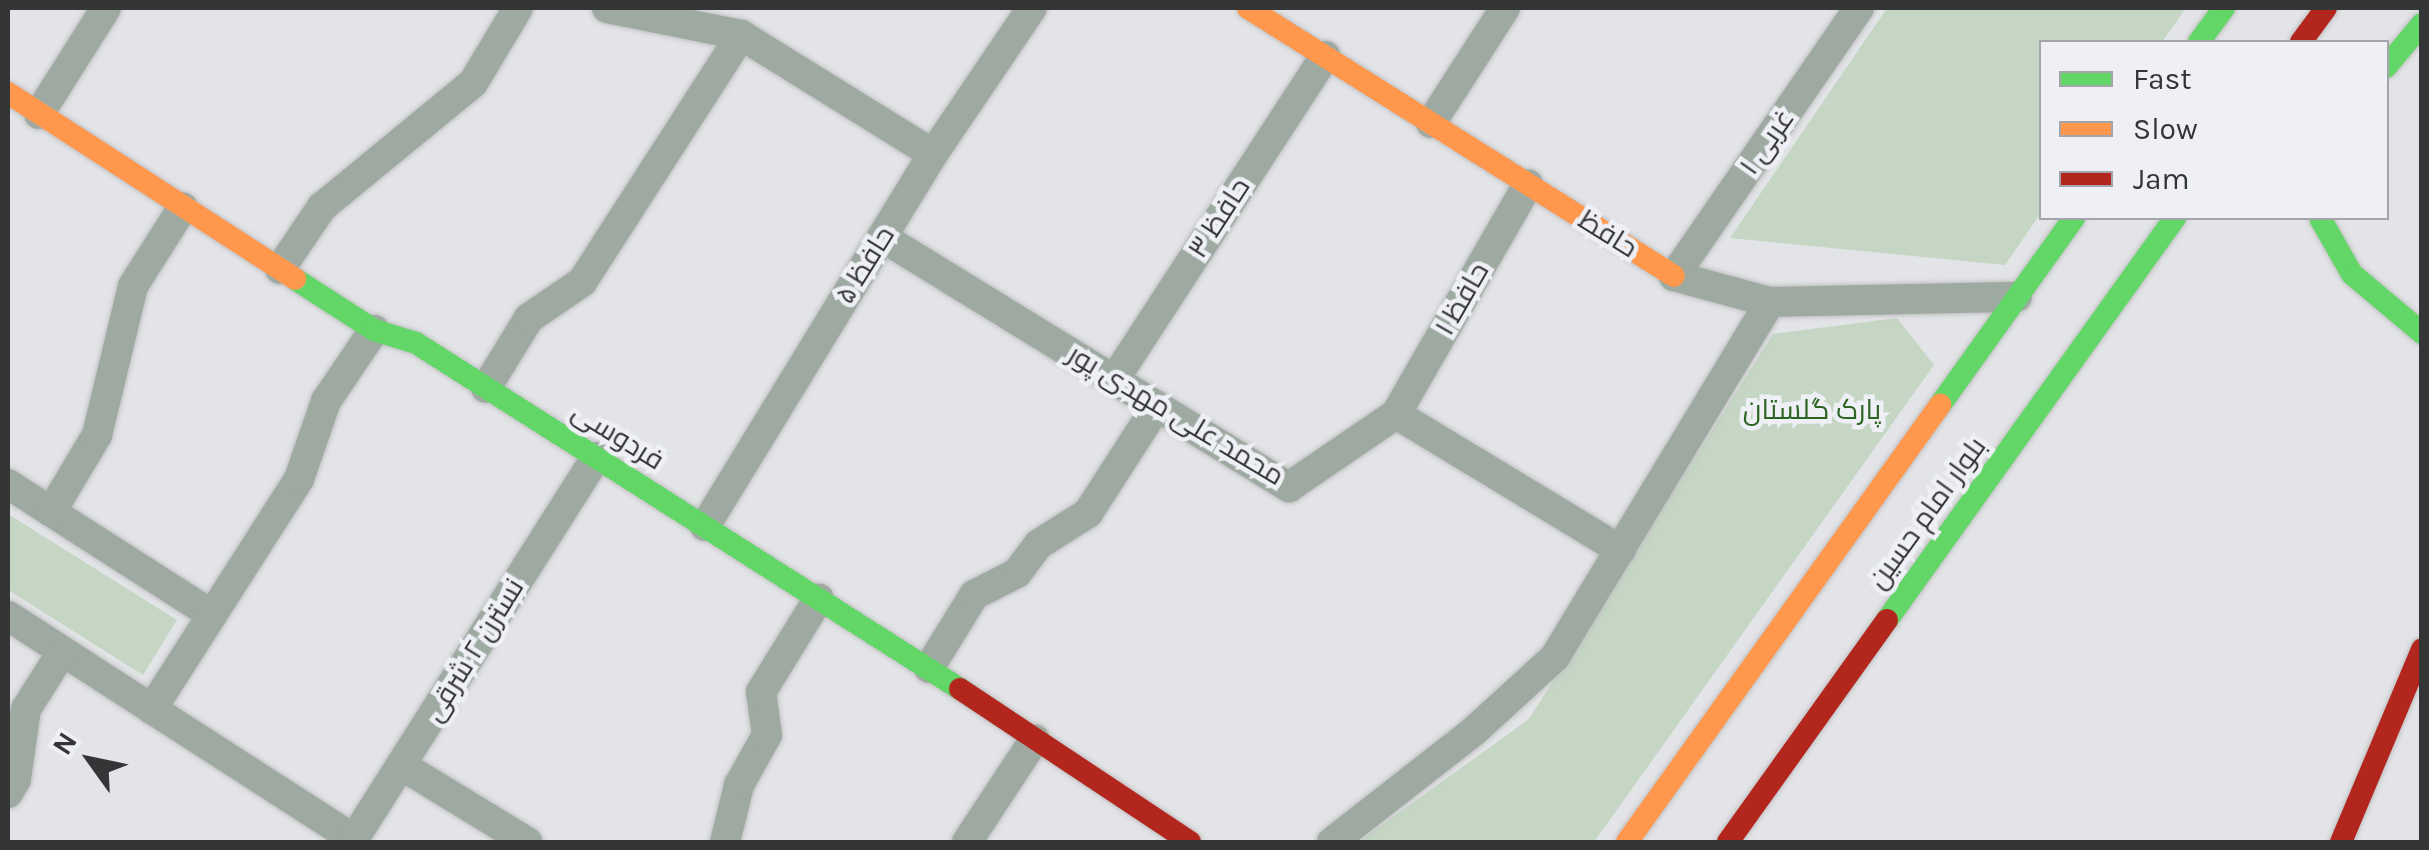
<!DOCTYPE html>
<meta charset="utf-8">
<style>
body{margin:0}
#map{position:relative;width:2429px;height:850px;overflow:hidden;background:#e3e4e7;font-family:Karla,Cairo,sans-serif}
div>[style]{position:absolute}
.green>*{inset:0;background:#c5d6c4}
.roads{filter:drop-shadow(0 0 2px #c1c1c3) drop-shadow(0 0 2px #c1c1c3)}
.street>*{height:30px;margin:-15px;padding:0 15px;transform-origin:15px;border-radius:15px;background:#9eaaa1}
.fast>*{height:22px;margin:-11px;padding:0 11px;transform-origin:11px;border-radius:11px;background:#63d668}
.slow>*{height:22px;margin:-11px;padding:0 11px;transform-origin:11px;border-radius:11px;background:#ff974d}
.jam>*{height:22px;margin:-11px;padding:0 11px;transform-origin:11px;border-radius:11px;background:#b3261e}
span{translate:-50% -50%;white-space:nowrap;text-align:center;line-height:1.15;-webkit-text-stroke:9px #eef0f6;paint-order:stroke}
.street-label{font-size:28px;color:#343537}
.park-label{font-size:28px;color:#2c6421}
.frame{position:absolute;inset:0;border:10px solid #343537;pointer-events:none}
.legend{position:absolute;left:2039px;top:40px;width:350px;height:180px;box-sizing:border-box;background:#eef0f6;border:2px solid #a4a5aa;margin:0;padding:12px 18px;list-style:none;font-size:30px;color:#343537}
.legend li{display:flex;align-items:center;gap:20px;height:50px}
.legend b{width:50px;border:2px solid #a4a5aa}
.north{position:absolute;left:40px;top:710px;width:100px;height:100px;-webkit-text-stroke:8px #eef0f6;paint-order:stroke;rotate:303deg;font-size:28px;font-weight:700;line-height:40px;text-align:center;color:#343537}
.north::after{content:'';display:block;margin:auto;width:35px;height:45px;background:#343537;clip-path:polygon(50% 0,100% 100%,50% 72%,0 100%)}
</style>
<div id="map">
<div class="green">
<div style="clip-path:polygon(1887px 8px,2186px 8px,2162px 42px,2042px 42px,2041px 213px,2005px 265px,1730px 238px)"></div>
<div style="clip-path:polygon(1897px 318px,1934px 365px,1594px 842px,1358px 842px,1529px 719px,1773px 334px)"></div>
<div style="clip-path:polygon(8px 514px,177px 620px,143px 675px,8px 590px)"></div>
</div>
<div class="roads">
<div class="street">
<div style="left:607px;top:8px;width:137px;rotate:11.4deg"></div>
<div style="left:741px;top:35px;width:226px;rotate:31.8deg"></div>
<div style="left:1859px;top:8px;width:326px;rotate:124.6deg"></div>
<div style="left:1674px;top:276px;width:99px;rotate:15.2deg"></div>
<div style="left:1770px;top:302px;width:247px;rotate:-1.2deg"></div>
<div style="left:39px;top:114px;width:125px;rotate:-57.7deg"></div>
<div style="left:1431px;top:123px;width:137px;rotate:-57.2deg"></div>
<div style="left:882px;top:237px;width:478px;rotate:31.6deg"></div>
<div style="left:1289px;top:487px;width:130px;rotate:-34.3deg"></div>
<div style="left:1396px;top:414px;width:263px;rotate:31.2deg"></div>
<div style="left:280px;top:269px;width:75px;rotate:-55.9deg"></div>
<div style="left:322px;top:207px;width:195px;rotate:-39.4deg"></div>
<div style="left:473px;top:83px;width:87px;rotate:-59deg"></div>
<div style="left:1114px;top:380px;width:387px;rotate:-56.9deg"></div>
<div style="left:486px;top:388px;width:82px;rotate:-58.4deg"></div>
<div style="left:529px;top:318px;width:64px;rotate:-34.2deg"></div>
<div style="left:582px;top:282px;width:294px;rotate:-57.2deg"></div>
<div style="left:1396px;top:414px;width:265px;rotate:-60.1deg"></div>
<div style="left:8px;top:484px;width:242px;rotate:32.7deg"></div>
<div style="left:212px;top:615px;width:112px;rotate:122.6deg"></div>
<div style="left:152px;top:709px;width:171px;rotate:-147.1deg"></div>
<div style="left:51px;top:512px;width:90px;rotate:-59.1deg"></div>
<div style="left:97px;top:435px;width:153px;rotate:-76.4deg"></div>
<div style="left:133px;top:286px;width:93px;rotate:-57.7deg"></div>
<div style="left:705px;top:526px;width:436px;rotate:-58.5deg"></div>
<div style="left:933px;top:154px;width:176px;rotate:-55.9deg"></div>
<div style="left:212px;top:615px;width:161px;rotate:-57.4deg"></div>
<div style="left:299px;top:479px;width:83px;rotate:-70.9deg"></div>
<div style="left:326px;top:401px;width:86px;rotate:-55.9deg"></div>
<div style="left:929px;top:668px;width:86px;rotate:-58.3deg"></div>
<div style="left:974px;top:595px;width:48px;rotate:-27.1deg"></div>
<div style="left:1017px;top:573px;width:36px;rotate:-53deg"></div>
<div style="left:1039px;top:544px;width:58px;rotate:-32.3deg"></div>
<div style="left:1088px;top:513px;width:127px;rotate:-57.2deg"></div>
<div style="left:152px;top:709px;width:240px;rotate:32.8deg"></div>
<div style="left:401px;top:765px;width:148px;rotate:31.4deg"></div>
<div style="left:8px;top:793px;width:16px;rotate:-60deg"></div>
<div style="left:16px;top:779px;width:71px;rotate:-81.9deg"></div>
<div style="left:26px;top:709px;width:67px;rotate:-57.7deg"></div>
<div style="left:352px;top:842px;width:456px;rotate:-57.6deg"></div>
<div style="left:725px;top:842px;width:59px;rotate:-76.2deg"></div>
<div style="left:739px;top:785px;width:57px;rotate:-60.8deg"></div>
<div style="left:767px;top:735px;width:43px;rotate:-97.9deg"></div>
<div style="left:761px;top:692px;width:110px;rotate:-58.3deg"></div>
<div style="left:967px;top:842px;width:123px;rotate:-56.6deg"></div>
<div style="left:1332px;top:842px;width:180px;rotate:-38deg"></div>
<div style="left:1474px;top:731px;width:110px;rotate:-42.4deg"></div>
<div style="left:1555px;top:657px;width:415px;rotate:-58.8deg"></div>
</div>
<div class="fast">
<div style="left:2199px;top:42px;width:42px;rotate:-53.7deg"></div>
<div style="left:2386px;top:67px;width:56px;rotate:-50.1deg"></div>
<div style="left:2320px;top:218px;width:64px;rotate:60.3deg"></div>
<div style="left:2352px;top:274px;width:92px;rotate:40.1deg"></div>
<div style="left:295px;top:279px;width:94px;rotate:32.8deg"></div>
<div style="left:374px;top:330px;width:44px;rotate:17.2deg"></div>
<div style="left:416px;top:343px;width:645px;rotate:32.46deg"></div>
<div style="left:1940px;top:405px;width:230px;rotate:-54.4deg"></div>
<div style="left:1887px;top:620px;width:495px;rotate:-54.4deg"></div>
</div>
<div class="slow">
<div style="left:1248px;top:8px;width:503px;rotate:32.17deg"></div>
<div style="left:8px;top:93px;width:342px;rotate:32.9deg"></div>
<div style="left:1627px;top:842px;width:538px;rotate:-54.39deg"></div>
</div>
<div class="jam">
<div style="left:2301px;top:42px;width:42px;rotate:-53.7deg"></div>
<div style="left:960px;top:689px;width:276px;rotate:33.6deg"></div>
<div style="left:1728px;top:842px;width:273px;rotate:-54.4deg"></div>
<div style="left:2341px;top:842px;width:209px;rotate:-67.2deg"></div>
</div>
</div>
<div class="street-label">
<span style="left:1767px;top:142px;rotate:-55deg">۱ غربی</span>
<span style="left:1219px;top:218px;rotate:-57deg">حافظ ۳</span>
<span style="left:1608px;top:234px;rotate:32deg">حافظ</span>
<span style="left:865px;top:265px;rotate:-58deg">حافظ ۵</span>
<span style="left:1462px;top:299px;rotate:-60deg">حافظ ۱</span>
<span style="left:1176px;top:415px;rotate:31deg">محمد علی مهدی پور</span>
<span style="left:618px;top:436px;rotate:32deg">فردوسی</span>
<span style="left:1927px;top:513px;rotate:-54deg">بلوار امام حسین</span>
<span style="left:474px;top:650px;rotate:-58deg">نسترن ۲ شرقی</span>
</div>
<div class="park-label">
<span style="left:1812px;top:410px">پارک گلستان</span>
</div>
<div class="frame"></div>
<ul class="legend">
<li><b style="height:12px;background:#63d668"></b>Fast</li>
<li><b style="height:12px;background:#ff974d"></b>Slow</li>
<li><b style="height:12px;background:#b3261e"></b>Jam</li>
</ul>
<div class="north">N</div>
</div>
